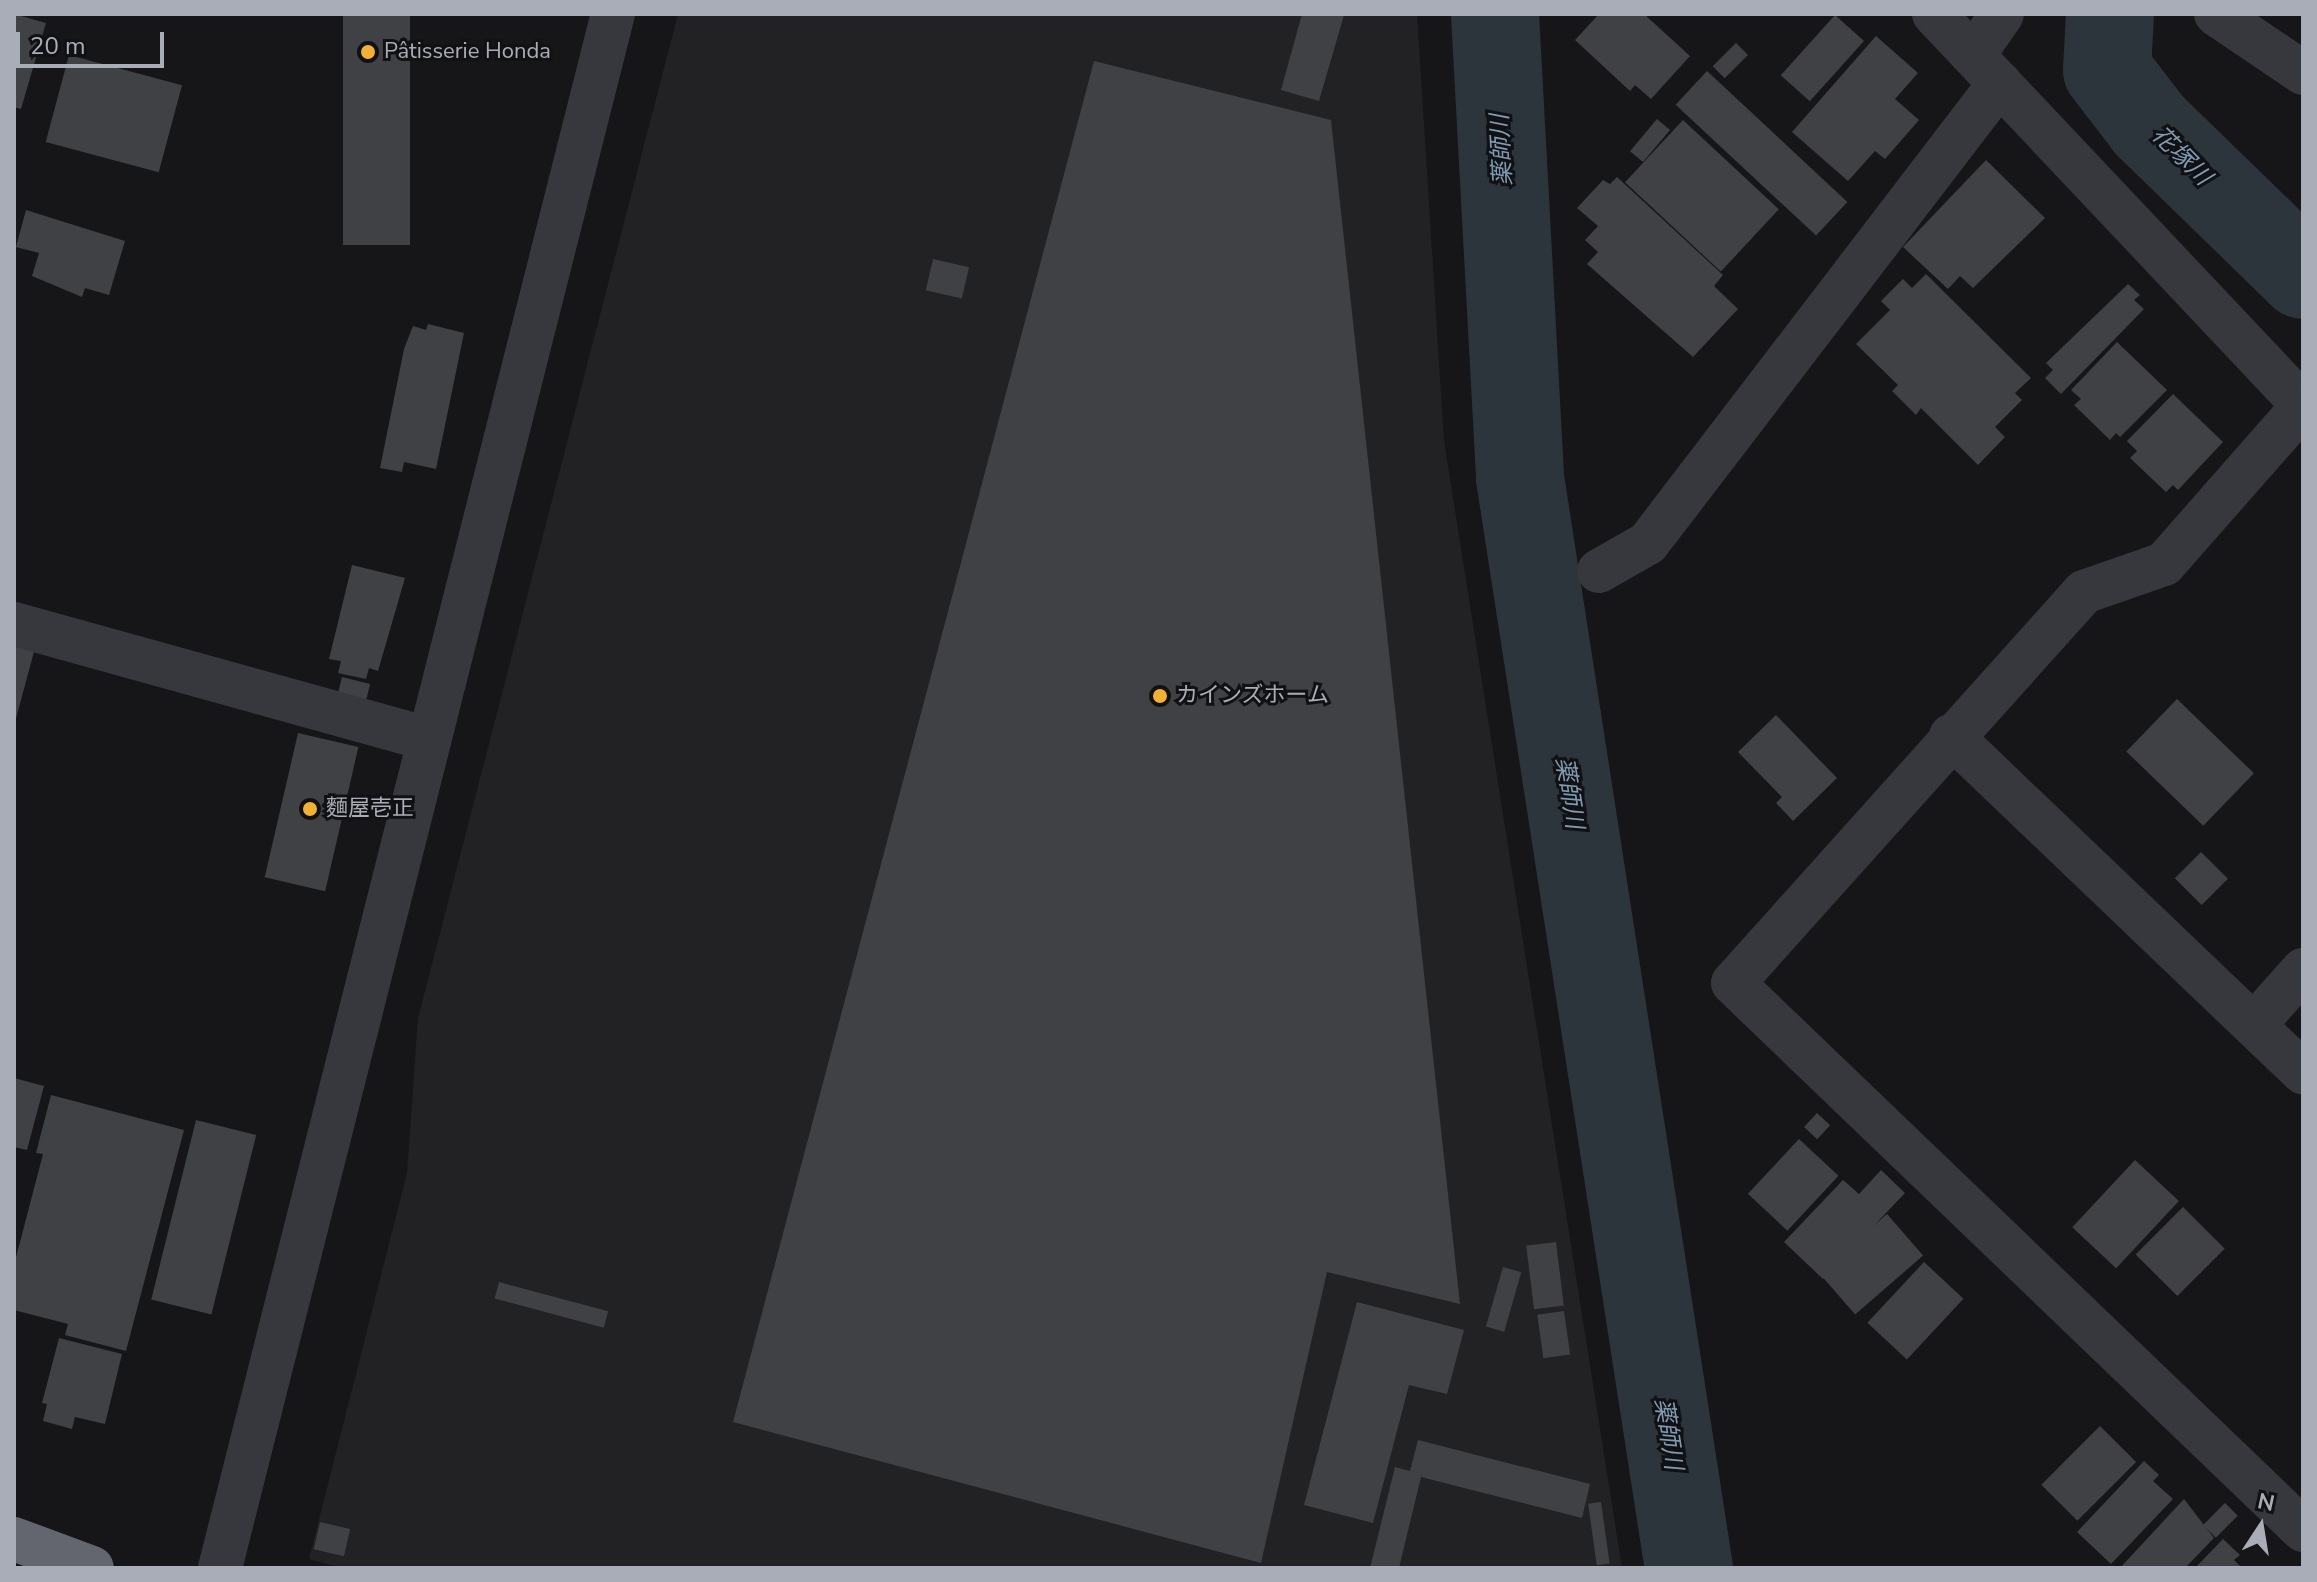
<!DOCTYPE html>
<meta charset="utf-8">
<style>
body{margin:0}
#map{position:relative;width:2317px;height:1582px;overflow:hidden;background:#161618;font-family:"Nunito Sans","Noto Sans JP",sans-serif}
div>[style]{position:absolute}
.built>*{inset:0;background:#222225}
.river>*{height:88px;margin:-44px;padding:0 44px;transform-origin:44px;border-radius:44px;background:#2c353c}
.building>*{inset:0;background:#404145;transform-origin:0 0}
.minor>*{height:44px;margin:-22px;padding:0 22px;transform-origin:22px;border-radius:22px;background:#37383d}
.highway>*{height:44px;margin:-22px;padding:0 22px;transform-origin:22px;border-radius:22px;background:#63666e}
.dots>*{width:22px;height:22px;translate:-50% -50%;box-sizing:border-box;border:4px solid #111113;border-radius:50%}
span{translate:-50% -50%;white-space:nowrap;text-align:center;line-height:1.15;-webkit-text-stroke:6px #111113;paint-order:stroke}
.poi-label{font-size:22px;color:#a8adb8}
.left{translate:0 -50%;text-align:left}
.water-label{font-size:24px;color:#7f9bb3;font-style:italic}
.frame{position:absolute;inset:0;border:16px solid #a8adb8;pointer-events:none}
.north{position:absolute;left:2221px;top:1486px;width:80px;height:80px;-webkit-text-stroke:6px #111113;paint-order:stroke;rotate:12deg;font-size:22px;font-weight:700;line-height:32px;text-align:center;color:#a8adb8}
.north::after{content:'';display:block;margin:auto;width:28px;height:36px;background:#a8adb8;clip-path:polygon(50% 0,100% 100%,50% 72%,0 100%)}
.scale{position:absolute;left:16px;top:32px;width:148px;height:36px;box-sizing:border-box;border:4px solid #a8adb8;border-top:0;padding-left:10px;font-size:24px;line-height:28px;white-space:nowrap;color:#a8adb8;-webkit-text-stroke:6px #111113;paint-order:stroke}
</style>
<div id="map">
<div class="built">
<div style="clip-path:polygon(678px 14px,1417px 14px,1444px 441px,1622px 1568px,341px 1568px,309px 1559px,407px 1173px,418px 1018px)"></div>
</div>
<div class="river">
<div style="left:1495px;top:14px;width:465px;rotate:86.9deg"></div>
<div style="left:1520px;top:478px;width:1103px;rotate:81.19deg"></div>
<div style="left:2110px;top:14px;width:56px;rotate:93.1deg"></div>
<div style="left:2107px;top:70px;width:69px;rotate:52.6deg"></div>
<div style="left:2149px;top:125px;width:215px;rotate:44.2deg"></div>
</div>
<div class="building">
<div style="clip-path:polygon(14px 14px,46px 23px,21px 109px,14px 107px)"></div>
<div style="left:343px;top:14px;width:67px;height:231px"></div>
<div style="clip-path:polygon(1302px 14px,1344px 15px,1319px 101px,1281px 90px)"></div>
<div style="clip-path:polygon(1599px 14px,1644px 14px,1690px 56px,1651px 99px,1635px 85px,1630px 91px,1575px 40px)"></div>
<div style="left:1835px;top:15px;width:39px;height:81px;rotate:42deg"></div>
<div style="clip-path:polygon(1876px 36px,1918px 73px,1895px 99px,1919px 120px,1885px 159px,1875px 151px,1848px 181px,1792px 132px)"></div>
<div style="left:1736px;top:43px;width:17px;height:33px;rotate:45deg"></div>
<div style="left:69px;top:55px;width:117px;height:90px;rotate:15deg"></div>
<div style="clip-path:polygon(1094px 61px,1331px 120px,1460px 1304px,1327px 1272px,1261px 1563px,733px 1422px)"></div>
<div style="left:1707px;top:71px;width:192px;height:46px;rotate:43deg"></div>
<div style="left:1657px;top:119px;width:17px;height:42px;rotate:40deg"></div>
<div style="left:1683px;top:120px;width:131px;height:85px;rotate:43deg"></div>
<div style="clip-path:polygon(1986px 160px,2045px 218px,1973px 288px,1960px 276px,1948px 289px,1903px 247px)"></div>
<div style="clip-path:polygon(1617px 177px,1723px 275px,1714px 286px,1738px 309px,1693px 357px,1587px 264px,1598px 252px,1585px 240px,1598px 226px,1577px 208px,1603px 180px,1610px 184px)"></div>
<div style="clip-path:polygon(26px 210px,125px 241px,109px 295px,85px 288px,82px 297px,32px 276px,39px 253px,16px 247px)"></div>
<div style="left:933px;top:259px;width:37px;height:32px;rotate:13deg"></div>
<div style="clip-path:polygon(1926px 274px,2031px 378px,2015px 393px,2022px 400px,1995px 427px,2005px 437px,1978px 465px,1921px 408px,1916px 415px,1892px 391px,1898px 385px,1856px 344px,1890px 310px,1881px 301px,1903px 279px,1912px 288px)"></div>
<div style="clip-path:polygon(2128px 284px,2140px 295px,2134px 300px,2144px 309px,2061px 394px,2045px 378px,2053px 370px,2046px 363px)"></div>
<div style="clip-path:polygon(428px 324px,464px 333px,436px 469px,404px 462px,402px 472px,380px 468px,404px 349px,413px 326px,426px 330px)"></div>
<div style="clip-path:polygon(2117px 342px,2167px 390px,2120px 437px,2116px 433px,2110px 440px,2074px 405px,2081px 399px,2071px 390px)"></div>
<div style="clip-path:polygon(2173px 394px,2223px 442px,2178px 490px,2173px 485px,2166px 492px,2130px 458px,2137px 451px,2127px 441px)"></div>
<div style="clip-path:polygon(352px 565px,405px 578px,378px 671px,369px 668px,366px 679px,338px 673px,341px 661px,329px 659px)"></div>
<div style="clip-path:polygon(14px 643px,35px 648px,15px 722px,14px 722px)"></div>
<div style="left:342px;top:677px;width:29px;height:27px;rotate:14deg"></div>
<div style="left:2177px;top:699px;width:107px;height:73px;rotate:44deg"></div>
<div style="clip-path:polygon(1776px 715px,1837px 778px,1793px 821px,1776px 803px,1782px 797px,1738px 752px)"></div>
<div style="left:298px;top:733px;width:62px;height:148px;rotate:13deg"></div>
<div style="left:2201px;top:852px;width:38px;height:37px;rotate:45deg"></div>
<div style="clip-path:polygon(14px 1078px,44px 1086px,27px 1150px,14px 1147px)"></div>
<div style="clip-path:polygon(51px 1095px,184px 1130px,126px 1351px,65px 1335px,68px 1324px,14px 1310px,14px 1265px,43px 1154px,36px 1153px)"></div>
<div style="left:1817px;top:1113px;width:18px;height:19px;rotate:43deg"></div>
<div style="left:196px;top:1120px;width:62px;height:185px;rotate:14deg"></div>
<div style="left:1799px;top:1139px;width:54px;height:75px;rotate:43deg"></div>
<div style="left:2135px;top:1160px;width:60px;height:92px;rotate:43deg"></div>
<div style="clip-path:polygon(1881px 1170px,1905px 1193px,1823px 1279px,1784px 1242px,1843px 1180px,1859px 1194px)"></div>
<div style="left:2183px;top:1207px;width:59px;height:67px;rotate:45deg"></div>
<div style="left:1887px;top:1214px;width:55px;height:90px;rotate:49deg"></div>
<div style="left:1556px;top:1242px;width:64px;height:30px;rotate:83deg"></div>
<div style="left:1924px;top:1262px;width:54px;height:83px;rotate:43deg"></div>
<div style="left:1503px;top:1267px;width:19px;height:62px;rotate:16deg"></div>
<div style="left:499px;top:1282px;width:113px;height:17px;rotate:15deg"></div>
<div style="clip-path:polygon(1357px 1302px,1464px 1330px,1447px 1394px,1409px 1385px,1373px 1523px,1304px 1505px)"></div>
<div style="left:1564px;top:1311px;width:44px;height:27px;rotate:82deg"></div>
<div style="clip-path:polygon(59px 1338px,122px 1354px,105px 1424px,75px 1417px,72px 1429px,43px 1421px,47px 1404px,42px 1403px)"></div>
<div style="left:2100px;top:1426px;width:51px;height:83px;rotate:45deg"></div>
<div style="clip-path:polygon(1418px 1440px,1590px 1484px,1582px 1518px,1421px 1477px,1399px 1568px,1370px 1568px,1395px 1467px,1410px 1471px)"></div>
<div style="clip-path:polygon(2144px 1461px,2159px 1475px,2153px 1481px,2173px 1499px,2111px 1564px,2077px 1532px)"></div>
<div style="clip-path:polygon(2184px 1499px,2214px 1538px,2185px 1568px,2120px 1568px)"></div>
<div style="left:1601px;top:1502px;width:62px;height:13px;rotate:82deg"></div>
<div style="left:2225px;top:1503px;width:18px;height:31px;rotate:45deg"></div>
<div style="left:320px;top:1522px;width:31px;height:28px;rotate:13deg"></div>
<div style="clip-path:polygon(2223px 1539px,2240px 1555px,2234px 1560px,2242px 1568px,2195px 1568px)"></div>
</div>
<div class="minor">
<div style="left:1934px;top:14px;width:538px;rotate:46.66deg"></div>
<div style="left:2216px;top:14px;width:105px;rotate:34.1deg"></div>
<div style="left:1975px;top:53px;width:47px;rotate:-55.3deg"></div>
<div style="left:2303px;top:406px;width:210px;rotate:131.3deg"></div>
<div style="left:2164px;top:564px;width:85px;rotate:160.7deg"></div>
<div style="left:2084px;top:592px;width:525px;rotate:131.91deg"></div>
<div style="left:1733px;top:983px;width:790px;rotate:43.82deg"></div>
<div style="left:1599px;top:571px;width:56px;rotate:-29.7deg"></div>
<div style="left:1648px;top:543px;width:579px;rotate:-52.58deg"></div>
<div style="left:14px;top:624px;width:431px;rotate:15.5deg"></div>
<div style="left:1951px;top:736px;width:487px;rotate:43.7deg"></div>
<div style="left:2254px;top:1025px;width:74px;rotate:-48.3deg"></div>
<div style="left:220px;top:1568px;width:1603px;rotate:-75.81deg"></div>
</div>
<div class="highway">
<div style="left:14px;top:1539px;width:83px;rotate:20.4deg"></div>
</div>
<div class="dots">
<div style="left:368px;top:52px;background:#f2b134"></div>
<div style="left:1160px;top:696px;background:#f2b134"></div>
<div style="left:310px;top:809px;background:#f2b134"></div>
</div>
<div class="poi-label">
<span class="left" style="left:384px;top:52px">Pâtisserie Honda</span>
<span class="left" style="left:1176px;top:696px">カインズホーム</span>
<span class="left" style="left:326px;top:809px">麵屋壱正</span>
</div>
<div class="water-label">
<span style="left:1502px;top:150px;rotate:-93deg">薬師川</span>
<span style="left:2181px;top:156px;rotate:45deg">花塚川</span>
<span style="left:1569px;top:793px;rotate:81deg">薬師川</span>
<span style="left:1668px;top:1434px;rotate:81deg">薬師川</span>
</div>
<div class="frame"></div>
<div class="north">N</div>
<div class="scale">20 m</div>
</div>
